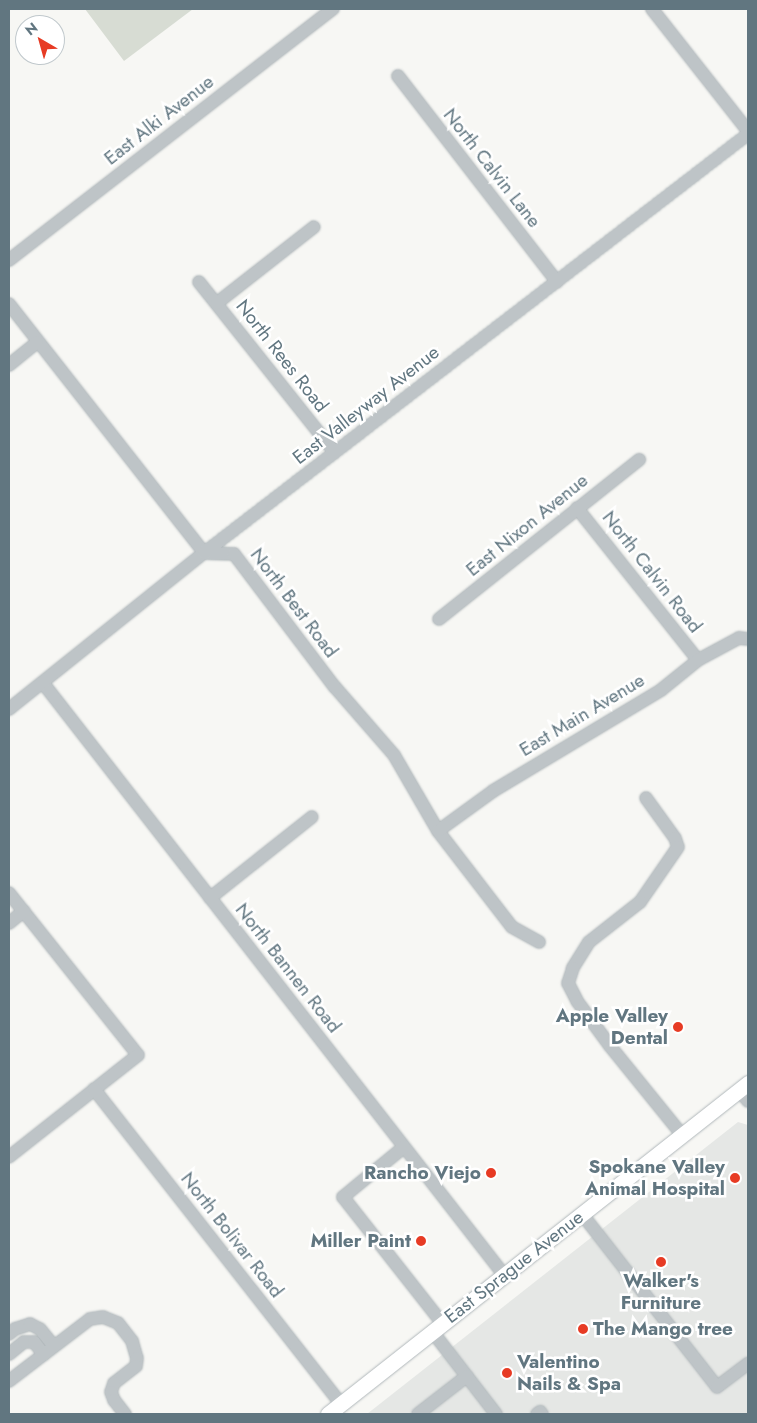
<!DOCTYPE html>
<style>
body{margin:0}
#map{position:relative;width:757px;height:1423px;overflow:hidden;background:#f7f7f4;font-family:Jost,sans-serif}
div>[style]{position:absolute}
.built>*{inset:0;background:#e5e7e5}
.green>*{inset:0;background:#d7dcd3}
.roads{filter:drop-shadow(0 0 1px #b1b8bb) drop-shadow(0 0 1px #b1b8bb)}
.minor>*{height:12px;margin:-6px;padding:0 6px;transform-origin:6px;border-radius:6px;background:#bec4c7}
.major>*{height:15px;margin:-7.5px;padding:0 7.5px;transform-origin:7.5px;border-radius:7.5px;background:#fff}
.dots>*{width:14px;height:14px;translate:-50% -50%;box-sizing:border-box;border:2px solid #fff;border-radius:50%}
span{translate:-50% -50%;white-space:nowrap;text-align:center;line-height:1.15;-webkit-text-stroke:5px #fff;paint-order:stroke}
.street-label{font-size:19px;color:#617680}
.poi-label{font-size:19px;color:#617680;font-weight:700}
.right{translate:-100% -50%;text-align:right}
.left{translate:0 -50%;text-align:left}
.frame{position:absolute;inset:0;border:10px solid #617680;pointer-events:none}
.north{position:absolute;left:15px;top:15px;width:50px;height:50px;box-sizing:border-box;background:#fff;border:1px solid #c0c8cc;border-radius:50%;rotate:322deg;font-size:14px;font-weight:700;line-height:20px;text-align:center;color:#617680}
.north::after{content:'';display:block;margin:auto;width:18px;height:22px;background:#e73b24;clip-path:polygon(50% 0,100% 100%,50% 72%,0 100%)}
</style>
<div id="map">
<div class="built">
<div style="clip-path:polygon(738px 1122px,748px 1125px,748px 1414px,367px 1414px)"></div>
</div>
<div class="green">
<div style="clip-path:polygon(85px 9px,193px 9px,124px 61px)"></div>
</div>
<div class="roads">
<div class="minor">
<div style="left:652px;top:9px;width:155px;rotate:51.8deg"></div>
<div style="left:398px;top:76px;width:260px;rotate:52.3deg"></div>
<div style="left:9px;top:260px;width:410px;rotate:-37.8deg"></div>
<div style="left:199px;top:282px;width:218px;rotate:51.5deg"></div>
<div style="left:217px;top:303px;width:123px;rotate:-38.1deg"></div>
<div style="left:9px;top:304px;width:316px;rotate:51.9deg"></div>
<div style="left:204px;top:553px;width:30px;rotate:2deg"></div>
<div style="left:234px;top:554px;width:166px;rotate:52.9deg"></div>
<div style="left:334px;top:686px;width:91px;rotate:49deg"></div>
<div style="left:394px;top:755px;width:88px;rotate:59.9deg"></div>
<div style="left:438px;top:831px;width:121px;rotate:52.4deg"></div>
<div style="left:512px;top:927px;width:31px;rotate:29deg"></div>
<div style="left:9px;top:365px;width:36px;rotate:-39deg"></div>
<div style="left:577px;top:508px;width:194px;rotate:51.5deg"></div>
<div style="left:439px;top:619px;width:256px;rotate:-38.5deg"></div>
<div style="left:43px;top:683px;width:750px;rotate:52.09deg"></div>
<div style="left:9px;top:709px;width:250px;rotate:-38.7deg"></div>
<div style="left:204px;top:553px;width:687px;rotate:-37.6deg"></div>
<div style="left:646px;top:798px;width:49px;rotate:54.1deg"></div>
<div style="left:675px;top:838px;width:9px;rotate:72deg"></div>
<div style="left:678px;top:847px;width:67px;rotate:124.6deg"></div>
<div style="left:640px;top:902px;width:65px;rotate:141.9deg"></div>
<div style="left:589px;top:942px;width:31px;rotate:122deg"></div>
<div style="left:573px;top:968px;width:16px;rotate:108deg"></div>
<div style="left:568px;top:983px;width:20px;rotate:63deg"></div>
<div style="left:577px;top:1001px;width:56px;rotate:53.7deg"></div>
<div style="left:610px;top:1046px;width:114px;rotate:51deg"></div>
<div style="left:438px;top:831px;width:68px;rotate:-36deg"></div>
<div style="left:493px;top:791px;width:196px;rotate:-31deg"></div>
<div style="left:661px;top:690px;width:48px;rotate:-39deg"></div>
<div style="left:698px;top:660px;width:47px;rotate:-28.2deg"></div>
<div style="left:739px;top:638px;width:9px;rotate:6deg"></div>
<div style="left:9px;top:893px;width:207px;rotate:51.5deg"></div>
<div style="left:138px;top:1055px;width:164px;rotate:141.7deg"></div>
<div style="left:210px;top:898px;width:130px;rotate:-38.5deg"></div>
<div style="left:9px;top:923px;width:19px;rotate:-39deg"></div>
<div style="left:94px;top:1089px;width:400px;rotate:51.9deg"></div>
<div style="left:739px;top:1090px;width:14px;rotate:51deg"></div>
<div style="left:404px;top:1147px;width:79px;rotate:140.7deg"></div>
<div style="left:343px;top:1197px;width:160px;rotate:51.8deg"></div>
<div style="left:582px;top:1214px;width:219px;rotate:52deg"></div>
<div style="left:717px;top:1387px;width:39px;rotate:-37deg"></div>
<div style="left:432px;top:1331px;width:105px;rotate:52.4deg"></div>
<div style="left:9px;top:1334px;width:8px;rotate:-40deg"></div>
<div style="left:15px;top:1329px;width:16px;rotate:-18deg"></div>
<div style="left:30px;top:1324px;width:11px;rotate:27deg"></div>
<div style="left:40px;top:1329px;width:22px;rotate:51deg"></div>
<div style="left:9px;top:1354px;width:19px;rotate:-39deg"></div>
<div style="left:24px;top:1342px;width:10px"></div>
<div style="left:34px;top:1342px;width:16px;rotate:52deg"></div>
<div style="left:9px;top:1381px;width:102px;rotate:-37.4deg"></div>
<div style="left:90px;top:1319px;width:13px;rotate:-9deg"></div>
<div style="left:103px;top:1317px;width:16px;rotate:22deg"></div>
<div style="left:118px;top:1323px;width:23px;rotate:52deg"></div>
<div style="left:132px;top:1341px;width:18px;rotate:74deg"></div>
<div style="left:137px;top:1358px;width:8px;rotate:97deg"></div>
<div style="left:136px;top:1366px;width:28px;rotate:142deg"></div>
<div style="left:114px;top:1383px;width:9px;rotate:108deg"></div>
<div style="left:111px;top:1392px;width:9px;rotate:69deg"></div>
<div style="left:114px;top:1400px;width:18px;rotate:52deg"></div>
<div style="left:418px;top:1414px;width:62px;rotate:-37.8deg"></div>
<div style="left:537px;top:1414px;width:4px;rotate:-34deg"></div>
<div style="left:540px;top:1412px;width:3px;rotate:45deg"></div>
</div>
<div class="major">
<div style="left:328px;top:1414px;width:535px;rotate:-38.24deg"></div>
</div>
</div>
<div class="dots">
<div style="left:678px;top:1027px;background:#e73b24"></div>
<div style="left:491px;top:1173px;background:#e73b24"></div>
<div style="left:735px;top:1178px;background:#e73b24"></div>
<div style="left:421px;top:1241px;background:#e73b24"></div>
<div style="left:661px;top:1262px;background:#e73b24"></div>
<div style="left:583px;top:1329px;background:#e73b24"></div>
<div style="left:507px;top:1373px;background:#e73b24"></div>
</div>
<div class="street-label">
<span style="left:159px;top:120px;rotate:-38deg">East Alki Avenue</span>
<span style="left:492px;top:168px;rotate:52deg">North Calvin Lane</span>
<span style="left:282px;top:356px;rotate:52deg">North Rees Road</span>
<span style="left:366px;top:405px;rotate:-38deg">East Valleyway Avenue</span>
<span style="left:527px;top:525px;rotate:-39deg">East Nixon Avenue</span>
<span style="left:652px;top:572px;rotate:52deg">North Calvin Road</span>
<span style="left:294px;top:603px;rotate:53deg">North Best Road</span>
<span style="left:582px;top:715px;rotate:-31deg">East Main Avenue</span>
<span style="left:288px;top:968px;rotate:52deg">North Bannen Road</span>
<span style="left:232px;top:1235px;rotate:52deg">North Bolivar Road</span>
<span style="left:514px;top:1267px;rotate:-38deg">East Sprague Avenue</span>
</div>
<div class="poi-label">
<span class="right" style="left:668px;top:1027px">Apple Valley<br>Dental</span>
<span class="right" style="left:725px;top:1178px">Spokane Valley<br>Animal Hospital</span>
<span class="right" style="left:481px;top:1173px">Rancho Viejo</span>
<span class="right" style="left:411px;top:1241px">Miller Paint</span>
<span style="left:661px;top:1292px">Walker's<br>Furniture</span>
<span class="left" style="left:593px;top:1329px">The Mango tree</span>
<span class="left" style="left:517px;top:1373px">Valentino<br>Nails &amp; Spa</span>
</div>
<div class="frame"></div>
<div class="north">N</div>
</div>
